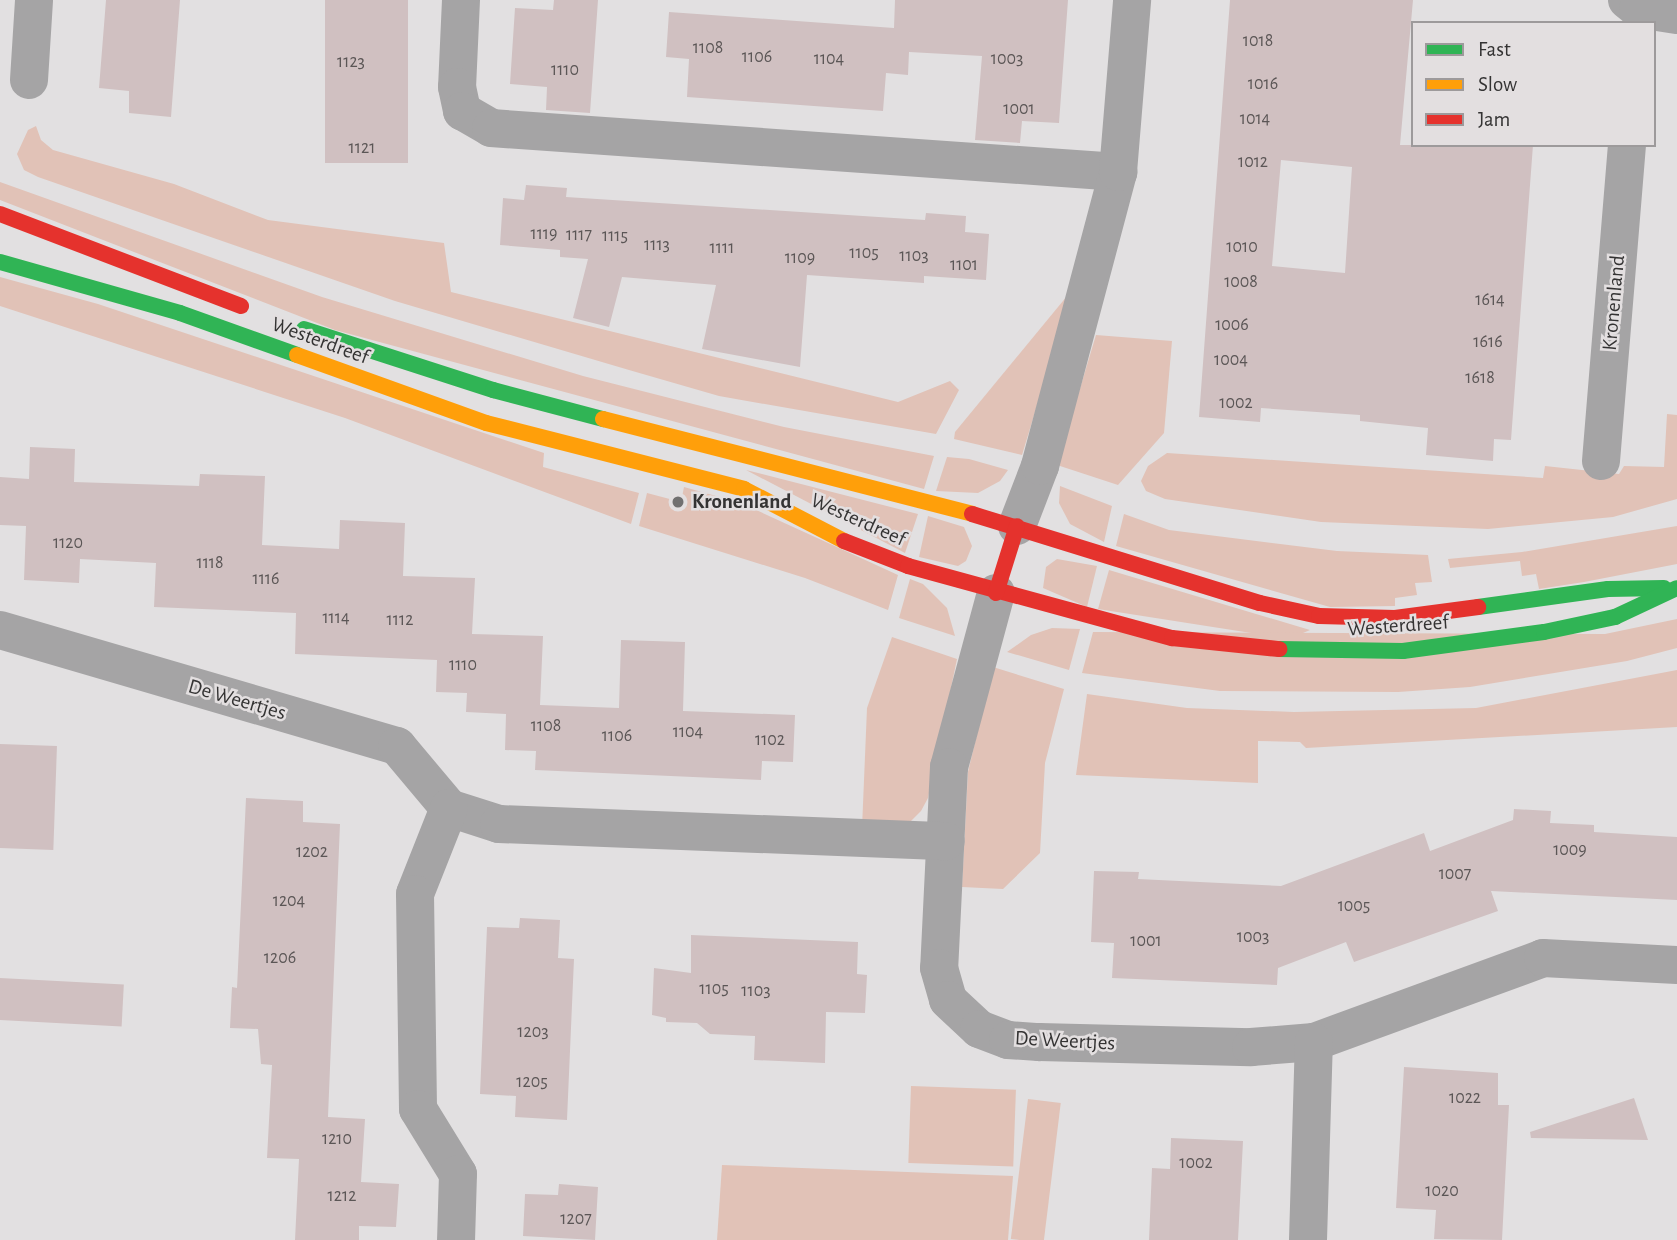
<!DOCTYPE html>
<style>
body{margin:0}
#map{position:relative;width:1677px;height:1240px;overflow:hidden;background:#e2e0e1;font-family:"Alegreya Sans",sans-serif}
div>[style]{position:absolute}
.green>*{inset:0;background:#e1c2b7;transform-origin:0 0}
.building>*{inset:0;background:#d0c0c1;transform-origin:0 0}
.street>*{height:38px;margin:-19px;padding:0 19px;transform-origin:19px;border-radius:19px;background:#a5a4a5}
.fast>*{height:16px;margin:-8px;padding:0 8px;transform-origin:8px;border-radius:8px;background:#30b455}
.slow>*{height:16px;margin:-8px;padding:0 8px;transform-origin:8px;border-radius:8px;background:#ff9f0a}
.jam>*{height:16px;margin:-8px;padding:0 8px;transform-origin:8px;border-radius:8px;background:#e5322d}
.dots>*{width:19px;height:19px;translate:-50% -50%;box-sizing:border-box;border:4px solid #e3dfe0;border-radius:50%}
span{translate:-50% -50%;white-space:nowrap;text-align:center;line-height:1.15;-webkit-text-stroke:5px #e3dfe0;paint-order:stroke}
.number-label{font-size:18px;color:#5b5656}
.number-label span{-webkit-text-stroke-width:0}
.street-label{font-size:21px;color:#343333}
.poi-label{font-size:21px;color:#343333;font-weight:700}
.left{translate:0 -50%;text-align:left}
.legend{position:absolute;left:1411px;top:21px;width:245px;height:126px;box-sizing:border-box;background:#e3dfe0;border:2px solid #9d9a9b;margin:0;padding:9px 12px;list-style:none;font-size:21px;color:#343333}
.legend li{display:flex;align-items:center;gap:14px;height:35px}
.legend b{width:35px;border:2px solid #9d9a9b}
</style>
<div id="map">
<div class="green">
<div style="clip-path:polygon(36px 126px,41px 140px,53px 150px,174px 184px,268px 220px,444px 243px,451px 292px,898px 402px,950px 381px,959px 390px,936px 434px,719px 396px,629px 370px,395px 301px,38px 177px,24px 170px,17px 154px,28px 130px)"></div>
<div style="clip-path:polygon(0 182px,322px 297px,583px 376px,784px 427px,934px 456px,924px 489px,335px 330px,0 200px)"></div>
<div style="clip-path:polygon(0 277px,98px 304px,544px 453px,543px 467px,639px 493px,631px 524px,345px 418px,0 306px)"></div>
<div style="clip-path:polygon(1072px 290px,1022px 455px,954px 439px,955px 432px)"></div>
<div style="clip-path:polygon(1096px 335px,1172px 341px,1164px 433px,1118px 485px,1057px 465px)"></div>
<div style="clip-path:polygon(1667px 414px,1677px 415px,1677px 499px,1613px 517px,1488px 529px,1321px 522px,1165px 499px,1146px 491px,1141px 481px,1148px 466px,1167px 453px,1543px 478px,1545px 466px,1619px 474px,1624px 466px,1664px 467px)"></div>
<div style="clip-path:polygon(947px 457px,969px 459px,1008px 470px,1000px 481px,978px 493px,936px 491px)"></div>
<div style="clip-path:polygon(746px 470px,918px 514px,905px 553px)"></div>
<div style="clip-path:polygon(1060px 486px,1112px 506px,1104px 542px,1070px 524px,1059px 503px)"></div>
<div style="clip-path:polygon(684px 487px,741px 503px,898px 575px,888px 610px,805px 578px,639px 526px,647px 493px,681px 502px)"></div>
<div style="clip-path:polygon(1124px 514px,1169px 530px,1337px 551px,1428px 555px,1432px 582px,1415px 583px,1417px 595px,1395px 598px,1395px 606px,1330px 607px,1116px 546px)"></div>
<div style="clip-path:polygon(928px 516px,964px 527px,972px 546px,966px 561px,958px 566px,919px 557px)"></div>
<div style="clip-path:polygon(1677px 526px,1677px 564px,1584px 582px,1539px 589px,1536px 574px,1522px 576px,1520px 561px,1450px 568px,1448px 559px,1522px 552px)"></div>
<div style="clip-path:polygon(1057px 559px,1097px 566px,1087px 607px,1043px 588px,1046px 567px)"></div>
<div style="clip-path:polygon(1109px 570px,1310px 630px,1289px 639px,1098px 609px)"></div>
<div style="clip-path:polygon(910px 579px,923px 584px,947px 608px,955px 636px,899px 618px)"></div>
<div style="clip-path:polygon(1677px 619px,1677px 648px,1627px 661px,1470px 687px,1398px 692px,1220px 691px,1082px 673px,1093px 632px,1605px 634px)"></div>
<div style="clip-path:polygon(1052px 628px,1080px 629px,1069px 670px,1007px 652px,1031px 635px)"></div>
<div style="clip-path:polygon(892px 637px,957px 659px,928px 798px,921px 811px,911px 821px,862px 828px,867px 708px)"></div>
<div style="clip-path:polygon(993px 667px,1064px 689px,1045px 763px,1040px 853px,1003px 889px,962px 887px,968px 772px)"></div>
<div style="clip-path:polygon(1677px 670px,1677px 727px,1306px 748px,1300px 742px,1258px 741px,1258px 783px,1076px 775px,1087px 694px,1187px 708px,1294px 712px,1476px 708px)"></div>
<div style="left:911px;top:1086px;width:105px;height:77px;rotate:2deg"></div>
<div style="left:1028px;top:1099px;width:33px;height:141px;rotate:7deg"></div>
<div style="clip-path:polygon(722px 1165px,1013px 1176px,1008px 1240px,717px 1240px)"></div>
</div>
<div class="building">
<div style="clip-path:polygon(106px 0,180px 0,171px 117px,129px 113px,129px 91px,99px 88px)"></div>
<div style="left:325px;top:0;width:83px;height:163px"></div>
<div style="clip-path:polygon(554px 0,598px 0,590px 113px,546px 110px,547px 87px,510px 84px,515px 8px,553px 10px)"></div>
<div style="clip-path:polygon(895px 0,1068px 0,1059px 123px,1022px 121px,1020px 143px,975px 140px,982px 56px,909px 52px,908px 75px,886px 73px,883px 111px,687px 97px,689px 59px,666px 57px,669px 12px,894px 28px)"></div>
<div style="clip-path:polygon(evenodd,1230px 0,1413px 0,1400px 145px,1533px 145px,1511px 440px,1494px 439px,1493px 461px,1426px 455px,1428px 428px,1360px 421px,1360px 415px,1261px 408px,1260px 422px,1199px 417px,1230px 0,1281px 160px,1352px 167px,1345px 273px,1272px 266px,1281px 160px)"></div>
<div style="clip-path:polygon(526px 185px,567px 188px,566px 197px,925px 220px,926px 213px,966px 216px,965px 232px,989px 234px,986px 280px,924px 276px,924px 283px,807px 275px,800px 367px,702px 349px,716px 285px,622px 277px,609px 327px,573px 318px,588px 259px,560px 257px,560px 250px,500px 245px,503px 198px,524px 200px)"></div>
<div style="clip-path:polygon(30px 447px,75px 449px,74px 482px,199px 486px,200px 474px,265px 476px,262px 545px,339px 549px,340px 520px,405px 523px,403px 576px,475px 578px,472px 634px,543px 636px,540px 705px,619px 708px,621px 640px,685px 642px,683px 711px,795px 715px,793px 762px,762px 761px,761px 780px,535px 770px,536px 751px,505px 750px,506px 714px,466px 712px,467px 693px,436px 692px,437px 660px,295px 654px,296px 613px,154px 607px,156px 563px,80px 559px,79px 583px,24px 580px,26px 526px,0 525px,0 477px,29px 479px)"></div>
<div style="left:0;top:744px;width:57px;height:104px;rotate:2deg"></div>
<div style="clip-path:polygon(246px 798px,303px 801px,303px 822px,340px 824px,328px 1117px,365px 1119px,361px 1182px,399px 1184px,396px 1227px,359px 1226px,359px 1240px,295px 1240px,299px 1159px,267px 1158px,272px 1065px,261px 1064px,258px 1029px,230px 1028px,232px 987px,237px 988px)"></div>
<div style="clip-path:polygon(1514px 809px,1551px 811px,1550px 823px,1594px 825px,1594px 832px,1677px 837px,1677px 900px,1491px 891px,1498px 911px,1354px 962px,1346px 942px,1278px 968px,1277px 985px,1112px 978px,1114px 943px,1091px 942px,1094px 871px,1139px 872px,1138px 879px,1281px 886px,1424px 833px,1430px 851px,1513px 820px)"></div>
<div style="clip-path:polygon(520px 918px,560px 920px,558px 958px,574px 959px,567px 1120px,515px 1117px,516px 1096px,480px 1094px,487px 927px,519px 928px)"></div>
<div style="clip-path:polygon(691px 935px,858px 942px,857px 974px,867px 975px,865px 1013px,826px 1012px,825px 1063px,754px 1060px,755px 1036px,710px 1034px,697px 1023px,666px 1022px,666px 1018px,652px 1015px,654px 968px,691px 973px)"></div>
<div style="left:0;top:978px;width:124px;height:42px;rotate:3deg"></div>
<div style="clip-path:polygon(1404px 1067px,1498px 1073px,1498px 1105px,1509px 1105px,1502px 1240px,1434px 1239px,1436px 1210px,1396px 1208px)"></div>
<div style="clip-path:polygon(1634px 1098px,1648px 1140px,1531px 1138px,1530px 1132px)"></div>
<div style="clip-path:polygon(1171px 1138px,1243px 1141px,1238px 1240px,1149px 1240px,1152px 1168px,1170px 1169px)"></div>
<div style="clip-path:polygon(559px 1184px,598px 1187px,595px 1240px,523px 1236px,525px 1194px,558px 1195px)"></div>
</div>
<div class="street">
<div style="left:461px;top:0;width:87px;rotate:92.6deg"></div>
<div style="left:457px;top:87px;width:25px;rotate:78deg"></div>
<div style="left:462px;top:111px;width:34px;rotate:30deg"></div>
<div style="left:491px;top:128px;width:629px;rotate:4.01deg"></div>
<div style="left:1627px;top:0;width:14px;rotate:39deg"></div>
<div style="left:1638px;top:9px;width:39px;rotate:9deg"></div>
<div style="left:29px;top:80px;width:80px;rotate:-86.4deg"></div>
<div style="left:1601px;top:461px;width:317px;rotate:-85.3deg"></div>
<div style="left:1017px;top:526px;width:64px;rotate:-69deg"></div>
<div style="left:1040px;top:466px;width:304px;rotate:-75.1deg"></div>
<div style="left:1118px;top:172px;width:173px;rotate:-85.3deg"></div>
<div style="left:996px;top:593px;width:180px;rotate:105.1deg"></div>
<div style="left:949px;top:767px;width:201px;rotate:92.8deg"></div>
<div style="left:939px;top:968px;width:33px;rotate:74deg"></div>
<div style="left:948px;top:1000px;width:42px;rotate:43.1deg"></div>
<div style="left:979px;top:1029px;width:31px;rotate:21deg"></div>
<div style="left:1008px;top:1040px;width:31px;rotate:4deg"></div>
<div style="left:1039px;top:1042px;width:212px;rotate:1.4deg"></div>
<div style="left:1251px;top:1047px;width:63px;rotate:-4.5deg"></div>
<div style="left:1314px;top:1042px;width:244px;rotate:-20.1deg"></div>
<div style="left:1543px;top:958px;width:134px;rotate:3deg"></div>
<div style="left:0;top:630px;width:414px;rotate:16.3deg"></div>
<div style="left:397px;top:746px;width:81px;rotate:50deg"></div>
<div style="left:449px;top:808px;width:52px;rotate:17.7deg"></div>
<div style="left:499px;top:824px;width:447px;rotate:2.2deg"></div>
<div style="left:449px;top:808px;width:92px;rotate:111.6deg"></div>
<div style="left:415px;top:894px;width:215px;rotate:89.2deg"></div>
<div style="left:418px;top:1109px;width:76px;rotate:58.4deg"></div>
<div style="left:458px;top:1174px;width:66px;rotate:91.7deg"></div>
<div style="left:1308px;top:1240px;width:198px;rotate:-88.3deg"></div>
</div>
<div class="fast">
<div style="left:0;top:262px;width:187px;rotate:15.8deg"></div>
<div style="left:180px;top:313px;width:124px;rotate:19.7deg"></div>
<div style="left:304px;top:329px;width:199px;rotate:17.9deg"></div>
<div style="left:493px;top:390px;width:114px;rotate:14.8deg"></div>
<div style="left:1478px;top:607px;width:131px;rotate:-7.9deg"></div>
<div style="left:1608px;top:589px;width:56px;rotate:-1deg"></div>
<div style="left:1279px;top:649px;width:124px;rotate:0.9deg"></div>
<div style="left:1403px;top:651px;width:142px;rotate:-7.7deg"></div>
<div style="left:1544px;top:632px;width:73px;rotate:-11.9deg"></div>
<div style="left:1615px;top:617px;width:68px;rotate:-25.1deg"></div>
</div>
<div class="slow">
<div style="left:297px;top:355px;width:201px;rotate:19.8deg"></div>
<div style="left:486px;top:423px;width:266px;rotate:14.3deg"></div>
<div style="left:744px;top:489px;width:113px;rotate:27.5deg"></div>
<div style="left:603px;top:419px;width:381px;rotate:14.4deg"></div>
</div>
<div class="jam">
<div style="left:0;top:214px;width:258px;rotate:20.9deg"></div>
<div style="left:972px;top:514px;width:301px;rotate:17.2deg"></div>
<div style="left:1260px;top:603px;width:60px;rotate:12.4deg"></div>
<div style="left:1319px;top:616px;width:76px;rotate:1.5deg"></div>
<div style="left:1395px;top:618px;width:84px;rotate:-7.5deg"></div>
<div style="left:844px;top:541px;width:69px;rotate:21.3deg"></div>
<div style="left:908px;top:566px;width:274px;rotate:15.3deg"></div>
<div style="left:1172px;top:638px;width:108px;rotate:5.9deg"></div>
<div style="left:996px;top:593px;width:70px;rotate:-72.6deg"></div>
</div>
<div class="dots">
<div style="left:678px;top:502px;background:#717070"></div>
</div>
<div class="number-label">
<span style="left:1258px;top:41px">1018</span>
<span style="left:708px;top:48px">1108</span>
<span style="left:757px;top:57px">1106</span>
<span style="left:829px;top:59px">1104</span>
<span style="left:1007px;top:59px">1003</span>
<span style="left:351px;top:62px">1123</span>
<span style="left:565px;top:70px">1110</span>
<span style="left:1263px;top:84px">1016</span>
<span style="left:1019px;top:109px">1001</span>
<span style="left:1255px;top:119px">1014</span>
<span style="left:362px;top:148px">1121</span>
<span style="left:1253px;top:162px">1012</span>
<span style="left:544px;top:234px">1119</span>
<span style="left:579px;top:235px">1117</span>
<span style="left:615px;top:236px">1115</span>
<span style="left:657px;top:245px">1113</span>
<span style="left:1242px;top:247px">1010</span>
<span style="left:722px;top:248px">1111</span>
<span style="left:864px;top:253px">1105</span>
<span style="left:914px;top:256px">1103</span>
<span style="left:800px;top:258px">1109</span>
<span style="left:964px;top:265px">1101</span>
<span style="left:1241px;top:282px">1008</span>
<span style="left:1490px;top:300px">1614</span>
<span style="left:1232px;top:325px">1006</span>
<span style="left:1488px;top:342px">1616</span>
<span style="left:1231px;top:360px">1004</span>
<span style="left:1480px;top:378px">1618</span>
<span style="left:1236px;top:403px">1002</span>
<span style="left:68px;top:543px">1120</span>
<span style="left:210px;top:563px">1118</span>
<span style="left:266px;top:579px">1116</span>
<span style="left:336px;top:618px">1114</span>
<span style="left:400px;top:620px">1112</span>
<span style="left:463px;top:665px">1110</span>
<span style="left:546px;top:726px">1108</span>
<span style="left:688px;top:732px">1104</span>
<span style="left:617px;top:736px">1106</span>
<span style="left:770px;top:740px">1102</span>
<span style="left:1570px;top:850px">1009</span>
<span style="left:312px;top:852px">1202</span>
<span style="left:1455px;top:874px">1007</span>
<span style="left:289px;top:901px">1204</span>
<span style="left:1354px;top:906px">1005</span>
<span style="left:1253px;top:937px">1003</span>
<span style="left:1146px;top:941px">1001</span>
<span style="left:280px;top:958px">1206</span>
<span style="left:714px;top:989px">1105</span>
<span style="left:756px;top:991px">1103</span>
<span style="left:533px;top:1032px">1203</span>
<span style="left:532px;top:1082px">1205</span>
<span style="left:1465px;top:1098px">1022</span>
<span style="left:337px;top:1139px">1210</span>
<span style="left:1196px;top:1163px">1002</span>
<span style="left:1442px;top:1191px">1020</span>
<span style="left:342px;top:1196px">1212</span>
<span style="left:576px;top:1219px">1207</span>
</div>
<div class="street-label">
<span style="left:1614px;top:303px;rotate:-85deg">Kronenland</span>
<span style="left:320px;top:341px;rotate:20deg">Westerdreef</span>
<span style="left:858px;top:520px;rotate:24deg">Westerdreef</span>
<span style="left:1398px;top:626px;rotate:-4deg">Westerdreef</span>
<span style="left:237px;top:700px;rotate:16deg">De Weertjes</span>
<span style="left:1065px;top:1041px;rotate:3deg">De Weertjes</span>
</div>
<div class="poi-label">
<span class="left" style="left:692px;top:502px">Kronenland</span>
</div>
<ul class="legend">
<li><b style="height:9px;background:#30b455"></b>Fast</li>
<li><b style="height:9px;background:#ff9f0a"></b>Slow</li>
<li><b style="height:9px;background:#e5322d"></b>Jam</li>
</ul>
</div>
